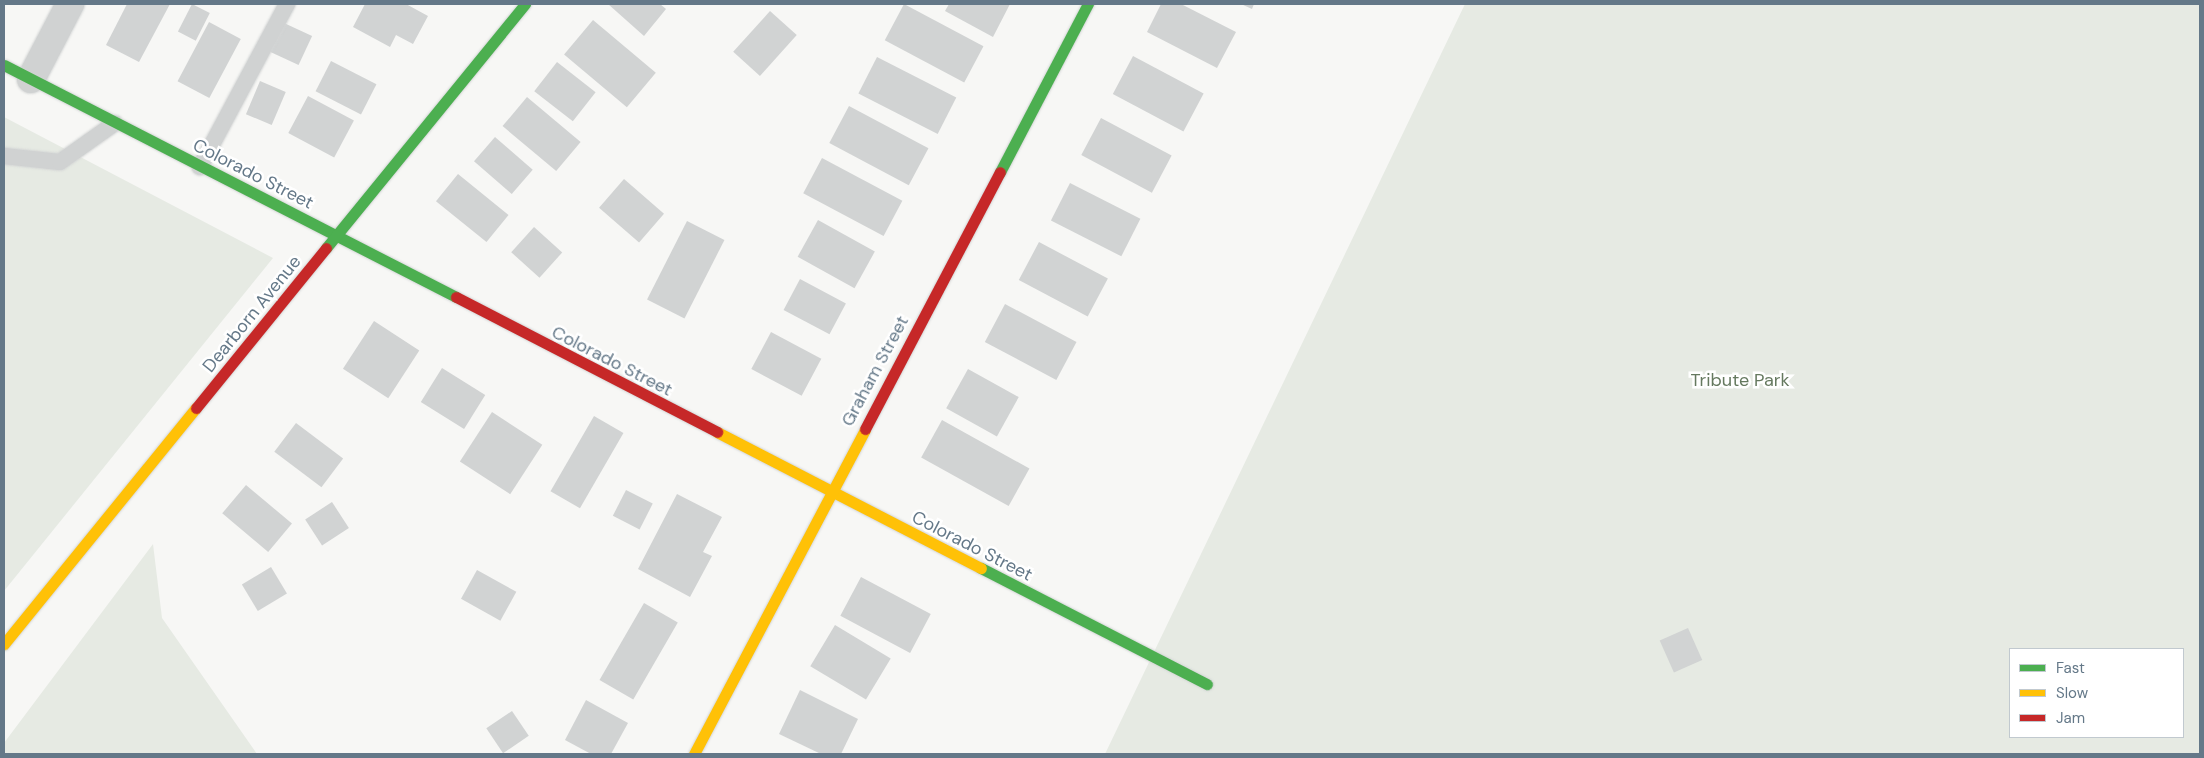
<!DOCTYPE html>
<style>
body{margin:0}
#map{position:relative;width:2204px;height:758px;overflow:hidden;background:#f7f7f5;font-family:"DM Sans",sans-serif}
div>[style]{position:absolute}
.green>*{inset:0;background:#e6eae3}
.building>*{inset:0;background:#d1d3d3;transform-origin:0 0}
.roads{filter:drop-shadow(0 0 1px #d3d5d5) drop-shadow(0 0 1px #d3d5d5)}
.lane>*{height:16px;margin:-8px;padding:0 8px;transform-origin:8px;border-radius:8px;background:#d0d2d2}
.street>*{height:28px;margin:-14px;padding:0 14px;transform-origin:14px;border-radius:14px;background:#d0d2d2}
.fast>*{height:11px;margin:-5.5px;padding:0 5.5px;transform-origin:5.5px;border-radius:5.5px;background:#4caf50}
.slow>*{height:11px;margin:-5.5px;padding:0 5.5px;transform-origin:5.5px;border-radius:5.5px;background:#ffc107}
.jam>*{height:11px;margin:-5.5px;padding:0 5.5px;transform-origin:5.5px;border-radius:5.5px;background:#c62828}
span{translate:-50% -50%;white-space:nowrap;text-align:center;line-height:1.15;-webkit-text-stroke:5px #fff;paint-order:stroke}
.street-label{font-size:18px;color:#647888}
.park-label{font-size:18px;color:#65795f}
.frame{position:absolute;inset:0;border:5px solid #647888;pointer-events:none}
.legend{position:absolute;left:2009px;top:648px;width:175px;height:90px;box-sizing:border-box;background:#fff;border:1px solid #c1c9cf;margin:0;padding:6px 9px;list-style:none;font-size:15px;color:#647888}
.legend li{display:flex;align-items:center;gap:10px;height:25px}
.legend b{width:25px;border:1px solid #c1c9cf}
</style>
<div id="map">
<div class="green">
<div style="clip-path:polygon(evenodd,1465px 4px,2200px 4px,2200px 754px,1105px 754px,1465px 4px,2010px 649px,2183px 649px,2183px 737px,2010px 737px,2010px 649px)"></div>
<div style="clip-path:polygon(4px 117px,273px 258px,4px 591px)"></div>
<div style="clip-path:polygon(153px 544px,162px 618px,257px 754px,4px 754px,4px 743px)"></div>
</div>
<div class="building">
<div style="clip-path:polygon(127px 4px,170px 4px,139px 62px,106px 45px)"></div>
<div style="left:192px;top:4px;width:20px;height:31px;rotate:27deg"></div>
<div style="clip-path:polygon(365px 4px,406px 4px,428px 16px,413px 44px,396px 35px,390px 47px,353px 27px)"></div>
<div style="clip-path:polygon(608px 4px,660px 4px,666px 9px,644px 36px)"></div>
<div style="left:904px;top:4px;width:90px;height:41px;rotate:28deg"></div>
<div style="clip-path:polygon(949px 4px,1010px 4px,993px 37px,945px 11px)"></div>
<div style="clip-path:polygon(1161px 4px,1181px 4px,1236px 32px,1217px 68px,1147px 32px)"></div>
<div style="clip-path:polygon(1241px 4px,1254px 4px,1252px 9px)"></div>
<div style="left:770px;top:11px;width:36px;height:55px;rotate:42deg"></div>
<div style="left:593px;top:20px;width:82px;height:45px;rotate:40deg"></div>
<div style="left:209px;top:22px;width:36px;height:67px;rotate:28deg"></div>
<div style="left:284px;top:23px;width:31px;height:32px;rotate:25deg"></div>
<div style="left:1133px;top:56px;width:80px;height:43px;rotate:28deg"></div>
<div style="left:877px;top:57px;width:89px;height:41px;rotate:27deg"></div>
<div style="left:331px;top:61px;width:51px;height:34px;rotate:27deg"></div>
<div style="left:557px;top:62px;width:49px;height:37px;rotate:38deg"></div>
<div style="left:260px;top:81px;width:28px;height:36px;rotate:23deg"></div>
<div style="left:308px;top:96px;width:52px;height:42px;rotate:28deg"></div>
<div style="left:527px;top:97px;width:70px;height:38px;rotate:40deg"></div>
<div style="left:849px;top:106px;width:90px;height:42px;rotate:28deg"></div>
<div style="left:1101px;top:118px;width:80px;height:42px;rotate:28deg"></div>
<div style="left:495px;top:137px;width:50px;height:32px;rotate:41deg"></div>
<div style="left:822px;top:158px;width:91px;height:40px;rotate:28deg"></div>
<div style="left:458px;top:174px;width:65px;height:35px;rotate:39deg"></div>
<div style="left:624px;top:179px;width:53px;height:38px;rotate:41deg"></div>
<div style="left:1070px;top:183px;width:79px;height:42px;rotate:27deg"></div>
<div style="left:818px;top:220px;width:65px;height:42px;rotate:29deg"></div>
<div style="left:687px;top:221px;width:42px;height:88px;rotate:27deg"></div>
<div style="left:534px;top:227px;width:38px;height:34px;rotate:42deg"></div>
<div style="left:1039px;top:242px;width:78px;height:43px;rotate:28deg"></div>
<div style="left:800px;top:279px;width:52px;height:35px;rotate:28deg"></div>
<div style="left:1005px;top:304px;width:81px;height:43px;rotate:28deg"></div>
<div style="left:374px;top:321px;width:54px;height:57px;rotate:33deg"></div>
<div style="left:771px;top:332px;width:57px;height:42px;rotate:28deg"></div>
<div style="left:442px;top:368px;width:51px;height:40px;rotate:32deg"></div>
<div style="left:968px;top:369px;width:58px;height:45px;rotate:29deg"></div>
<div style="left:492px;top:412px;width:60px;height:59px;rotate:33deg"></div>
<div style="left:594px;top:416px;width:34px;height:87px;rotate:30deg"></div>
<div style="left:942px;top:420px;width:100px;height:43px;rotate:29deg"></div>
<div style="left:296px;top:423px;width:59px;height:36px;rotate:37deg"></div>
<div style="left:246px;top:485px;width:60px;height:37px;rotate:40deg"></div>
<div style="left:626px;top:490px;width:30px;height:29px;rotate:27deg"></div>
<div style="clip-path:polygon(677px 494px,722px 517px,703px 552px,712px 556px,690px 597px,638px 569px)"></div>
<div style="left:332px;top:502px;width:31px;height:32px;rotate:57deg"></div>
<div style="left:271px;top:567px;width:31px;height:34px;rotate:59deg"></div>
<div style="left:477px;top:570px;width:45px;height:33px;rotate:29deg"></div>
<div style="left:861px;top:577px;width:79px;height:44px;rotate:28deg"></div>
<div style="left:644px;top:603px;width:39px;height:89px;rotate:30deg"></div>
<div style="left:835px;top:625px;width:65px;height:48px;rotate:31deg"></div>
<div style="left:1688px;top:628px;width:35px;height:31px;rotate:66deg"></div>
<div style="clip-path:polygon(800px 690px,858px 719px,841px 754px,821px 754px,779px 734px)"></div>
<div style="clip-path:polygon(586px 700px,628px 723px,611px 754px,591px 754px,565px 740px)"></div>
<div style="left:512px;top:711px;width:30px;height:31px;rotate:56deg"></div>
</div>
<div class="roads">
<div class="lane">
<div style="left:4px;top:156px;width:56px;rotate:6.1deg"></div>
<div style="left:60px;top:162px;width:67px;rotate:-35.3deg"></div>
<div style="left:200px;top:167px;width:185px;rotate:-61.9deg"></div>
</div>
<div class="street">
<div style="left:31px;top:79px;width:85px;rotate:-62.5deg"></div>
</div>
<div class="fast">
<div style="left:4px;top:65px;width:508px;rotate:27.17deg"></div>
<div style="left:1000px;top:172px;width:190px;rotate:-62.4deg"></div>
<div style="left:326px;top:248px;width:315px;rotate:-50.8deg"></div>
<div style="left:981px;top:568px;width:254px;rotate:27.2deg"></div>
</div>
<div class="slow">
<div style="left:717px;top:432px;width:297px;rotate:27.3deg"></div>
<div style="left:4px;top:644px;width:304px;rotate:-50.9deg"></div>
<div style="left:694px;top:754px;width:367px;rotate:-62.2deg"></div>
</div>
<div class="jam">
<div style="left:456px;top:297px;width:294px;rotate:27.3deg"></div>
<div style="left:196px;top:408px;width:206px;rotate:-50.9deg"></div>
<div style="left:865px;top:429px;width:290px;rotate:-62.3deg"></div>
</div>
</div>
<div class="street-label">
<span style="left:253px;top:174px;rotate:27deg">Colorado Street</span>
<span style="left:252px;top:314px;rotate:-51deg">Dearborn Avenue</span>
<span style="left:612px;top:361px;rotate:27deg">Colorado Street</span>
<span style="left:875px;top:371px;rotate:-62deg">Graham Street</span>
<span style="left:972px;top:546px;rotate:27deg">Colorado Street</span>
</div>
<div class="park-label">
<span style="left:1740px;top:380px">Tribute Park</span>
</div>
<div class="frame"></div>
<ul class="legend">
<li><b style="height:6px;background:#4caf50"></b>Fast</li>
<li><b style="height:6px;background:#ffc107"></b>Slow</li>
<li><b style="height:6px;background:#c62828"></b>Jam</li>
</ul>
</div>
